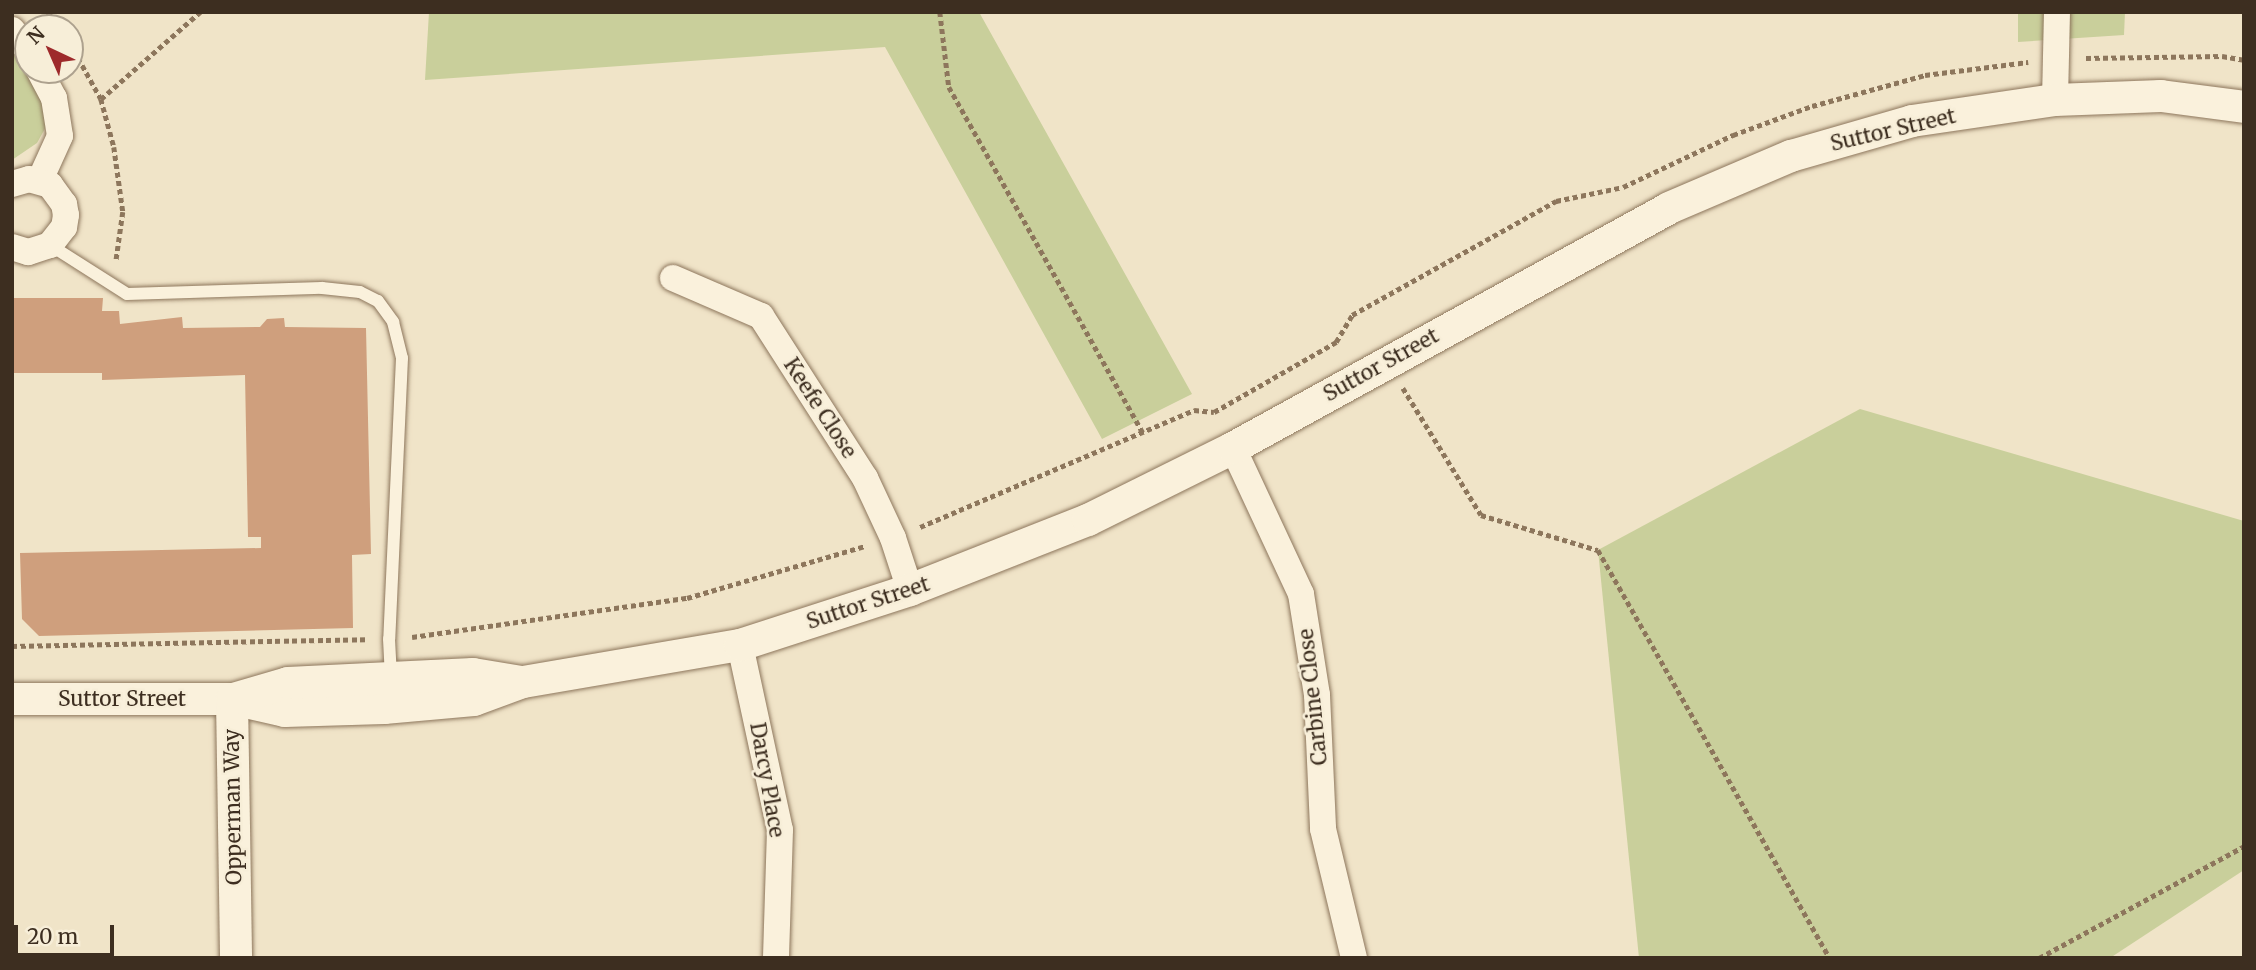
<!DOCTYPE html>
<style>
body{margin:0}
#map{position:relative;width:2256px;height:970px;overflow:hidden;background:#f0e4c8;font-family:Merriweather,serif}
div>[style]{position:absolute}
.green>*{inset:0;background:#c9cf9b}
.building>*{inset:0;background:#cf9f7d}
.path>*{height:4.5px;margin-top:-2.25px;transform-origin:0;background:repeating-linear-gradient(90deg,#8d765c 0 5px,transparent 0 8.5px)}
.roads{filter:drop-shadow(0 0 2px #8d765c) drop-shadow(0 0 2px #8d765c)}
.service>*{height:12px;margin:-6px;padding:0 6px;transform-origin:6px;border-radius:6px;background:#faf1dc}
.minor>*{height:26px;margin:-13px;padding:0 13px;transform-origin:13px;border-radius:13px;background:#faf1dc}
.tertiary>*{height:32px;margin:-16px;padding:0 16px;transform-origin:16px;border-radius:16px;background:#faf1dc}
span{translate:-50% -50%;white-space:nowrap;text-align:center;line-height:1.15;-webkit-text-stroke:5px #f7eed8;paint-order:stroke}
.street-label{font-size:21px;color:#3d2e20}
.frame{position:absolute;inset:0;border:14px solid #3d2e20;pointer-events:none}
.north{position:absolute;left:14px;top:14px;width:70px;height:70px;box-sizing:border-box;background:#f7eed8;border:2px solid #ada18e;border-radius:50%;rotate:316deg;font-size:19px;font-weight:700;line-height:28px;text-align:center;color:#3d2e20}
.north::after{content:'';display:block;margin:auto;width:24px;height:32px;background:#9e2a2b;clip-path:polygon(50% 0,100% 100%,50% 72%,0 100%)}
.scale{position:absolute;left:14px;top:925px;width:100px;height:32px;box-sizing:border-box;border:4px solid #3d2e20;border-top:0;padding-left:9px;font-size:21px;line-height:24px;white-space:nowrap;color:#3d2e20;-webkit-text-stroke:5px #f7eed8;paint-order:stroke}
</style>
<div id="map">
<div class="green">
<div style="clip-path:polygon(429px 12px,979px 12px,1192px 394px,1102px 439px,885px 47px,425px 80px)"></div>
<div style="clip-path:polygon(2018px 12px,2125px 12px,2124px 35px,2018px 42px)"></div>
<div style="clip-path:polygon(12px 51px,24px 61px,46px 100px,47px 125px,37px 143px,12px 160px)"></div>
<div style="clip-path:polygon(1860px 409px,2244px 521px,2244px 870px,2110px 958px,1639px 958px,1598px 550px)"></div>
</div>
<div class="building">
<div style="clip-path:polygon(12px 298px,103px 298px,102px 311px,119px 311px,120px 324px,182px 317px,183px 328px,260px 327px,267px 319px,284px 318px,285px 327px,366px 328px,371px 554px,352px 555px,353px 628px,39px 636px,22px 619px,20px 553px,261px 548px,261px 537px,248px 537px,245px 375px,102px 380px,102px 373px,12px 373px)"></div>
</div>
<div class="path">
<div style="left:48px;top:12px;width:19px;rotate:55deg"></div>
<div style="left:940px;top:12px;width:76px;rotate:83.2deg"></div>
<div style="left:949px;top:87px;width:396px;rotate:60.7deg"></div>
<div style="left:70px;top:43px;width:64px;rotate:61deg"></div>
<div style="left:101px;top:99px;width:50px;rotate:74.8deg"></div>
<div style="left:114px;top:147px;width:66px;rotate:82.1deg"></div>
<div style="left:123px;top:212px;width:50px;rotate:98deg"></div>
<div style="left:2086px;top:58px;width:136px;rotate:-0.8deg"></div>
<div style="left:2222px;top:56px;width:22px;rotate:10deg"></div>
<div style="left:101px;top:99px;width:132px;rotate:-41.3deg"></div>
<div style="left:1403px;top:388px;width:149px;rotate:58.4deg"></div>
<div style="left:1481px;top:515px;width:122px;rotate:16.7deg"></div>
<div style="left:1598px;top:550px;width:469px;rotate:60.4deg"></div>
<div style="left:920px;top:527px;width:298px;rotate:-23.1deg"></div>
<div style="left:1194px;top:410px;width:20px;rotate:6deg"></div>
<div style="left:1214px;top:412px;width:141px;rotate:-29.8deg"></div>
<div style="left:1336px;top:342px;width:31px;rotate:-59deg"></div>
<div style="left:1352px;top:315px;width:234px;rotate:-29.2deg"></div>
<div style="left:1556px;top:201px;width:68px;rotate:-11.8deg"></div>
<div style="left:1623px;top:187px;width:122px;rotate:-25.3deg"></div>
<div style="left:1733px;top:135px;width:84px;rotate:-20.2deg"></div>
<div style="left:1812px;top:106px;width:117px;rotate:-15.3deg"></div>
<div style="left:1925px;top:75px;width:104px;rotate:-7.2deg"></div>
<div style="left:412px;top:637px;width:278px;rotate:-8.1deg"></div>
<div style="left:687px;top:598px;width:185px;rotate:-16.3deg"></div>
<div style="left:12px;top:646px;width:356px;rotate:-1.1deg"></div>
<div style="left:2039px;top:958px;width:234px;rotate:-28.6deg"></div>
</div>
<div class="roads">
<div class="service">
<div style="left:50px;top:245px;width:91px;rotate:32.5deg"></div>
<div style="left:127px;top:294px;width:195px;rotate:-1.8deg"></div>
<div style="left:322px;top:288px;width:38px;rotate:6deg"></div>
<div style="left:360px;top:292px;width:20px;rotate:27deg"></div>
<div style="left:378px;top:301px;width:26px;rotate:54deg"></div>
<div style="left:393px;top:322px;width:37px;rotate:76deg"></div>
<div style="left:402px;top:358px;width:281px;rotate:92.6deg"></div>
<div style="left:389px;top:639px;width:38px;rotate:87deg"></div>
</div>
<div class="minor">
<div style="left:12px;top:30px;width:26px;rotate:51deg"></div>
<div style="left:39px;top:70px;width:32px;rotate:62deg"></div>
<div style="left:54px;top:98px;width:38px;rotate:81deg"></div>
<div style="left:60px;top:136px;width:48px;rotate:114.4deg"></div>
<div style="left:2055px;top:100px;width:88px;rotate:-88.7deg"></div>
<div style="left:12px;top:184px;width:18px;rotate:-16deg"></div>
<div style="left:29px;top:179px;width:22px;rotate:16deg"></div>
<div style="left:50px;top:185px;width:24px;rotate:54deg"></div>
<div style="left:64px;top:204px;width:11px;rotate:80deg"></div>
<div style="left:66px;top:215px;width:12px;rotate:99deg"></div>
<div style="left:64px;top:227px;width:23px;rotate:128deg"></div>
<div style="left:50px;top:245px;width:23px;rotate:162deg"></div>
<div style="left:28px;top:252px;width:17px;rotate:-163deg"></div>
<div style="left:673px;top:278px;width:96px;rotate:23.4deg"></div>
<div style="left:761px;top:316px;width:193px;rotate:57.3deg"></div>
<div style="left:865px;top:478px;width:66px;rotate:65deg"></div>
<div style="left:893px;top:538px;width:55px;rotate:71.9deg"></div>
<div style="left:1233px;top:448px;width:161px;rotate:65deg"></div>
<div style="left:1301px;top:594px;width:102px;rotate:81deg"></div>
<div style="left:1317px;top:695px;width:134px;rotate:87.4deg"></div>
<div style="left:1323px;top:829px;width:133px;rotate:76.5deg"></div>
<div style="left:740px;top:645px;width:189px;rotate:77.8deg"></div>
<div style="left:780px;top:830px;width:128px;rotate:91.8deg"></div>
</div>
<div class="tertiary">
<div style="left:12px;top:699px;width:220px"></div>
<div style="left:232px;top:699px;width:54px;rotate:12.8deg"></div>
<div style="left:285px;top:711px;width:99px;rotate:-1.7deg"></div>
<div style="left:384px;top:708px;width:90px;rotate:-5.1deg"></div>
<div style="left:474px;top:700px;width:52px;rotate:-20.2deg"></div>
<div style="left:523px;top:682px;width:220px;rotate:-9.7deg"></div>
<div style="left:740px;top:645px;width:179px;rotate:-17.9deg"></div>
<div style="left:910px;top:590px;width:191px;rotate:-21.5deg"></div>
<div style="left:1088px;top:520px;width:162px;rotate:-26.4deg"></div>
<div style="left:1233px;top:448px;width:498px;rotate:-28.8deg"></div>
<div style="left:1669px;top:208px;width:133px;rotate:-23.1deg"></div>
<div style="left:1791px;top:156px;width:126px;rotate:-16.1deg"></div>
<div style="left:1912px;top:121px;width:145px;rotate:-8.4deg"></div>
<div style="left:2055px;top:100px;width:106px;rotate:-2.2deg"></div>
<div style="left:2161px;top:96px;width:84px;rotate:7.5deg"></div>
<div style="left:232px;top:699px;width:259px;rotate:89.1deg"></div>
<div style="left:233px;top:699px;width:57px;rotate:-16.2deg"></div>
<div style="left:288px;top:683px;width:185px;rotate:-2.8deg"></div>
<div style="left:473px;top:674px;width:49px;rotate:9.5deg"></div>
</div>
</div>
<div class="street-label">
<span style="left:1893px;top:130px;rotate:-13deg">Suttor Street</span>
<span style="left:1381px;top:365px;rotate:-29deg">Suttor Street</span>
<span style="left:820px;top:408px;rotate:57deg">Keefe Close</span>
<span style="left:868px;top:603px;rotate:-18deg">Suttor Street</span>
<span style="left:1313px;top:697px;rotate:-96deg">Carbine Close</span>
<span style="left:122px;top:699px">Suttor Street</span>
<span style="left:767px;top:780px;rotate:80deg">Darcy Place</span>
<span style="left:233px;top:807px;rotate:-91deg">Opperman Way</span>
</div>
<div class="frame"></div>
<div class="north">N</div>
<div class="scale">20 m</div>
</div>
